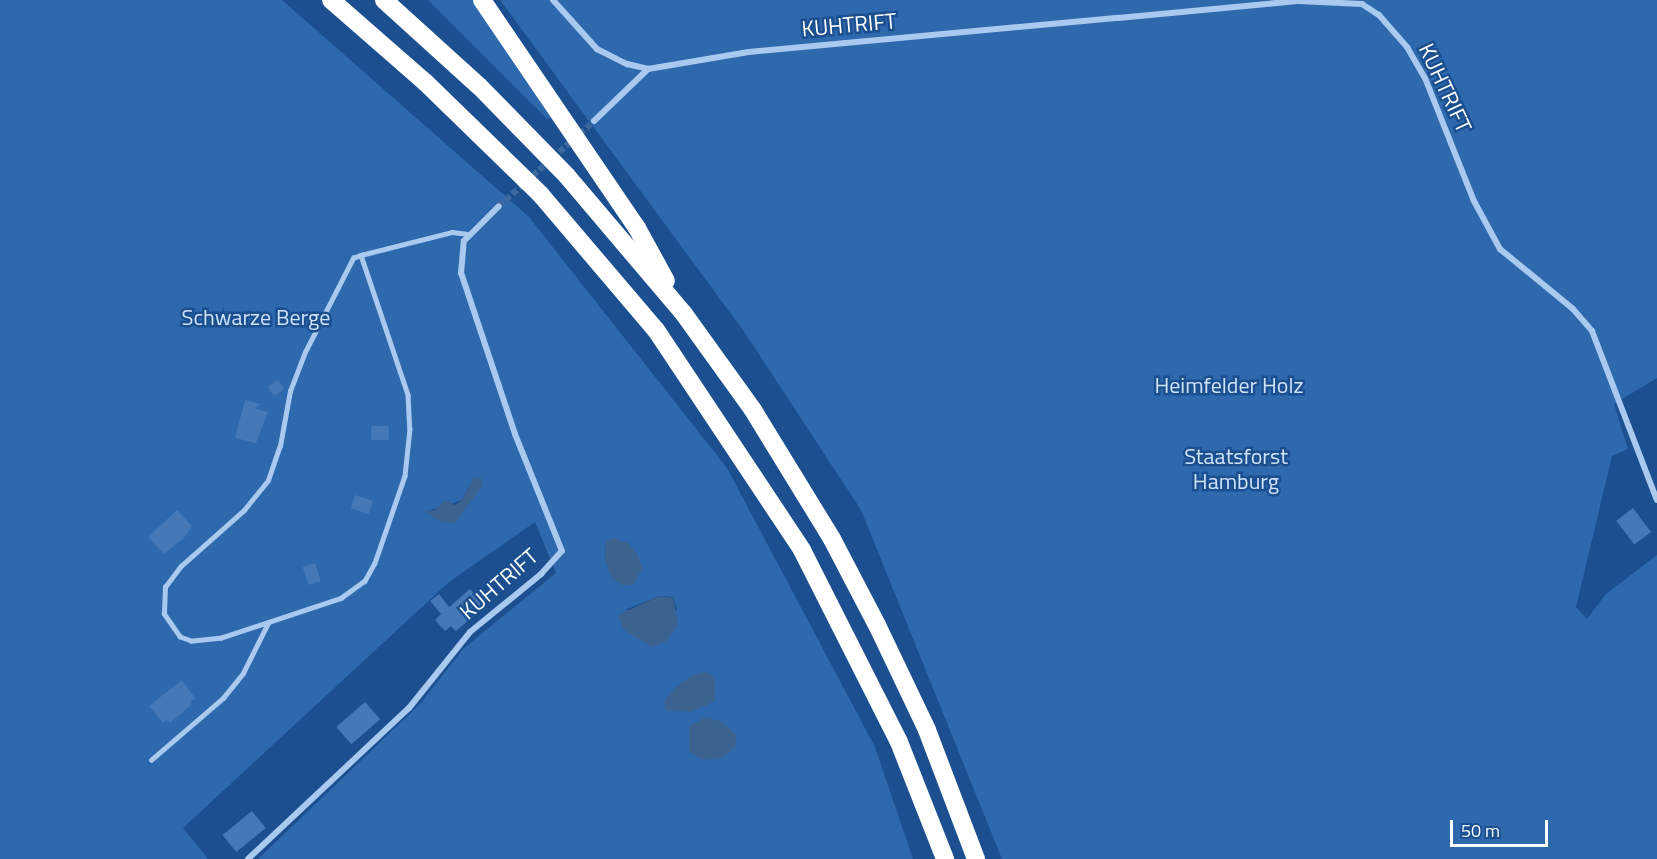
<!DOCTYPE html>
<style>
body{margin:0}
#map{position:relative;width:1657px;height:859px;overflow:hidden;background:#1b4f8f;font-family:"Titillium Web",sans-serif}
div>[style]{position:absolute}
.green>*{inset:0;background:#2e69ad}
.water>*{inset:0;background:#3c6290}
.building>*{inset:0;background:#4478b7;transform-origin:0 0}
.street-tunnel>*{height:6px;margin-top:-3px;transform-origin:0;background:repeating-linear-gradient(90deg,#3d69a0 0 6px,transparent 0 9px)}
.lane>*{height:4.5px;margin:-2.25px;padding:0 2.25px;transform-origin:2.25px;border-radius:2.25px;background:#a9c9ee}
.street>*{height:6px;margin:-3px;padding:0 3px;transform-origin:3px;border-radius:3px;background:#a9c9ee}
.highway>*{height:18px;margin:-9px;padding:0 9px;transform-origin:9px;border-radius:9px;background:#fff}
span{translate:-50% -50%;white-space:nowrap;text-align:center;line-height:1.15;-webkit-text-stroke:5px #1b4f8f;paint-order:stroke}
.street-label{font-size:22px;color:#fff}
.park-label{font-size:22px;color:#cfe3fa}
.scale{position:absolute;left:1450px;top:820px;width:98px;height:27px;box-sizing:border-box;border:3px solid #fff;border-top:0;padding-left:8px;font-size:18px;line-height:21px;white-space:nowrap;color:#fff;-webkit-text-stroke:4px #1b4f8f;paint-order:stroke}
</style>
<div id="map">
<div class="green">
<div style="clip-path:polygon(evenodd,0 0,282px 0,529px 217px,727px 468px,875px 747px,913px 859px,258px 859px,420px 704px,463px 649px,556px 573px,535px 522px,449px 582px,183px 828px,208px 859px,0 859px,0 0,474px 477px,455px 523px,425px 512px,462px 500px,474px 477px,0 0,618px 541px,629px 544px,605px 561px,606px 542px,618px 541px,0 0,659px 596px,673px 597px,677px 610px,625px 610px,659px 596px)"></div>
<div style="clip-path:polygon(428px 0,472px 0,551px 118px,547px 119px)"></div>
<div style="clip-path:polygon(500px 0,1657px 0,1657px 378px,1614px 404px,1628px 449px,1612px 456px,1576px 607px,1587px 619px,1606px 594px,1657px 555px,1657px 859px,1002px 859px,861px 510px,745px 333px)"></div>
</div>
<div class="water">
<div style="clip-path:polygon(474px 477px,481px 478px,483px 485px,455px 523px,441px 522px,424px 511px,435px 510px,445px 500px,455px 505px,462px 500px)"></div>
<div style="clip-path:polygon(613px 538px,629px 544px,637px 554px,642px 568px,634px 585px,622px 585px,613px 580px,605px 561px,606px 542px)"></div>
<div style="clip-path:polygon(659px 596px,673px 598px,678px 625px,666px 641px,652px 647px,624px 630px,618px 615px)"></div>
<div style="clip-path:polygon(707px 672px,715px 679px,715px 701px,691px 712px,665px 710px,665px 700px,676px 687px,693px 675px)"></div>
<div style="clip-path:polygon(706px 717px,723px 722px,737px 736px,735px 747px,722px 758px,704px 760px,689px 752px,689px 726px)"></div>
</div>
<div class="building">
<div style="left:278px;top:380px;width:11px;height:12px;rotate:56deg"></div>
<div style="clip-path:polygon(245px 400px,261px 404px,254px 408px,268px 412px,256px 443px,235px 438px)"></div>
<div style="left:371px;top:426px;width:18px;height:14px"></div>
<div style="left:355px;top:495px;width:19px;height:14px;rotate:18deg"></div>
<div style="left:1633px;top:508px;width:30px;height:21px;rotate:53deg"></div>
<div style="clip-path:polygon(177px 510px,192px 526px,184px 538px,164px 554px,148px 537px)"></div>
<div style="left:315px;top:563px;width:19px;height:13px;rotate:72deg"></div>
<div style="clip-path:polygon(470px 589px,485px 606px,456px 631px,451px 626px,445px 631px,435px 620px,441px 614px,430px 601px,439px 594px,449px 607px)"></div>
<div style="clip-path:polygon(182px 680px,195px 698px,190px 702px,192px 704px,170px 723px,167px 720px,163px 723px,149px 706px)"></div>
<div style="left:365px;top:702px;width:23px;height:38px;rotate:49deg"></div>
<div style="left:252px;top:811px;width:22px;height:38px;rotate:51deg"></div>
</div>
<div class="street-tunnel">
<div style="left:499px;top:206px;width:127px;rotate:-41.8deg"></div>
</div>
<div class="lane">
<div style="left:361px;top:255px;width:148px;rotate:71.4deg"></div>
<div style="left:408px;top:395px;width:34px;rotate:87deg"></div>
<div style="left:410px;top:429px;width:47px;rotate:96.1deg"></div>
<div style="left:405px;top:476px;width:92px;rotate:109deg"></div>
<div style="left:375px;top:563px;width:21px;rotate:119deg"></div>
<div style="left:365px;top:581px;width:29px;rotate:144deg"></div>
<div style="left:342px;top:598px;width:126px;rotate:161.6deg"></div>
<div style="left:222px;top:638px;width:31px;rotate:174deg"></div>
<div style="left:191px;top:641px;width:12px;rotate:-160deg"></div>
<div style="left:180px;top:637px;width:28px;rotate:-125deg"></div>
<div style="left:164px;top:614px;width:27px;rotate:-88deg"></div>
<div style="left:165px;top:587px;width:26px;rotate:-53deg"></div>
<div style="left:181px;top:566px;width:84px;rotate:-41.6deg"></div>
<div style="left:244px;top:510px;width:38px;rotate:-51deg"></div>
<div style="left:268px;top:480px;width:36px;rotate:-71deg"></div>
<div style="left:280px;top:446px;width:56px;rotate:-79.7deg"></div>
<div style="left:290px;top:391px;width:42px;rotate:-69deg"></div>
<div style="left:305px;top:352px;width:106px;rotate:-62.9deg"></div>
<div style="left:353px;top:258px;width:9px;rotate:-21deg"></div>
<div style="left:361px;top:255px;width:94px;rotate:-14.2deg"></div>
<div style="left:452px;top:232px;width:16px;rotate:7deg"></div>
<div style="left:151px;top:760px;width:95px;rotate:-40.7deg"></div>
<div style="left:223px;top:698px;width:32px;rotate:-51deg"></div>
<div style="left:243px;top:673px;width:56px;rotate:-63.4deg"></div>
</div>
<div class="street">
<div style="left:553px;top:0;width:66px;rotate:48.1deg"></div>
<div style="left:597px;top:49px;width:34px;rotate:27deg"></div>
<div style="left:627px;top:64px;width:22px;rotate:13deg"></div>
<div style="left:648px;top:69px;width:102px;rotate:-9.6deg"></div>
<div style="left:749px;top:52px;width:371px;rotate:-5.3deg"></div>
<div style="left:1118px;top:18px;width:182px;rotate:-5.4deg"></div>
<div style="left:1299px;top:1px;width:63px;rotate:2.7deg"></div>
<div style="left:1362px;top:4px;width:20px;rotate:33deg"></div>
<div style="left:1379px;top:15px;width:43px;rotate:48.8deg"></div>
<div style="left:1407px;top:47px;width:36px;rotate:60deg"></div>
<div style="left:1425px;top:78px;width:132px;rotate:68.3deg"></div>
<div style="left:1474px;top:201px;width:55px;rotate:61.6deg"></div>
<div style="left:1500px;top:249px;width:94px;rotate:39.4deg"></div>
<div style="left:1573px;top:309px;width:29px;rotate:49deg"></div>
<div style="left:1592px;top:331px;width:181px;rotate:69deg"></div>
<div style="left:594px;top:121px;width:75px;rotate:-43.9deg"></div>
<div style="left:248px;top:859px;width:221px;rotate:-43.2deg"></div>
<div style="left:409px;top:708px;width:97px;rotate:-51.2deg"></div>
<div style="left:470px;top:632px;width:92px;rotate:-39.2deg"></div>
<div style="left:541px;top:574px;width:31px;rotate:-48deg"></div>
<div style="left:562px;top:551px;width:126px;rotate:-111.9deg"></div>
<div style="left:515px;top:434px;width:170px;rotate:-108.5deg"></div>
<div style="left:461px;top:273px;width:32px;rotate:-85deg"></div>
<div style="left:464px;top:241px;width:49px;rotate:-45deg"></div>
</div>
<div class="highway">
<div style="left:331px;top:0;width:125px;rotate:41.1deg"></div>
<div style="left:425px;top:82px;width:162px;rotate:44.2deg"></div>
<div style="left:541px;top:195px;width:177px;rotate:49.6deg"></div>
<div style="left:656px;top:330px;width:264px;rotate:56.4deg"></div>
<div style="left:802px;top:550px;width:215px;rotate:63.2deg"></div>
<div style="left:899px;top:742px;width:126px;rotate:68.5deg"></div>
<div style="left:384px;top:0;width:128px;rotate:42.2deg"></div>
<div style="left:479px;top:86px;width:126px;rotate:45.6deg"></div>
<div style="left:567px;top:176px;width:181px;rotate:49.7deg"></div>
<div style="left:684px;top:314px;width:118px;rotate:54.3deg"></div>
<div style="left:753px;top:410px;width:151px;rotate:58.5deg"></div>
<div style="left:832px;top:539px;width:97px;rotate:62.4deg"></div>
<div style="left:877px;top:625px;width:116px;rotate:64.5deg"></div>
<div style="left:927px;top:730px;width:138px;rotate:69.2deg"></div>
<div style="left:482px;top:0;width:276px;rotate:55.8deg"></div>
<div style="left:637px;top:228px;width:60px;rotate:61.3deg"></div>
</div>
<div class="street-label">
<span style="left:849px;top:25px;rotate:-5deg">KUHTRIFT</span>
<span style="left:1445px;top:88px;rotate:65deg">KUHTRIFT</span>
<span style="left:499px;top:584px;rotate:-41deg">KUHTRIFT</span>
</div>
<div class="park-label">
<span style="left:256px;top:318px">Schwarze Berge</span>
<span style="left:1229px;top:386px">Heimfelder Holz</span>
<span style="left:1236px;top:469px">Staatsforst<br>Hamburg</span>
</div>
<div class="scale">50 m</div>
</div>
